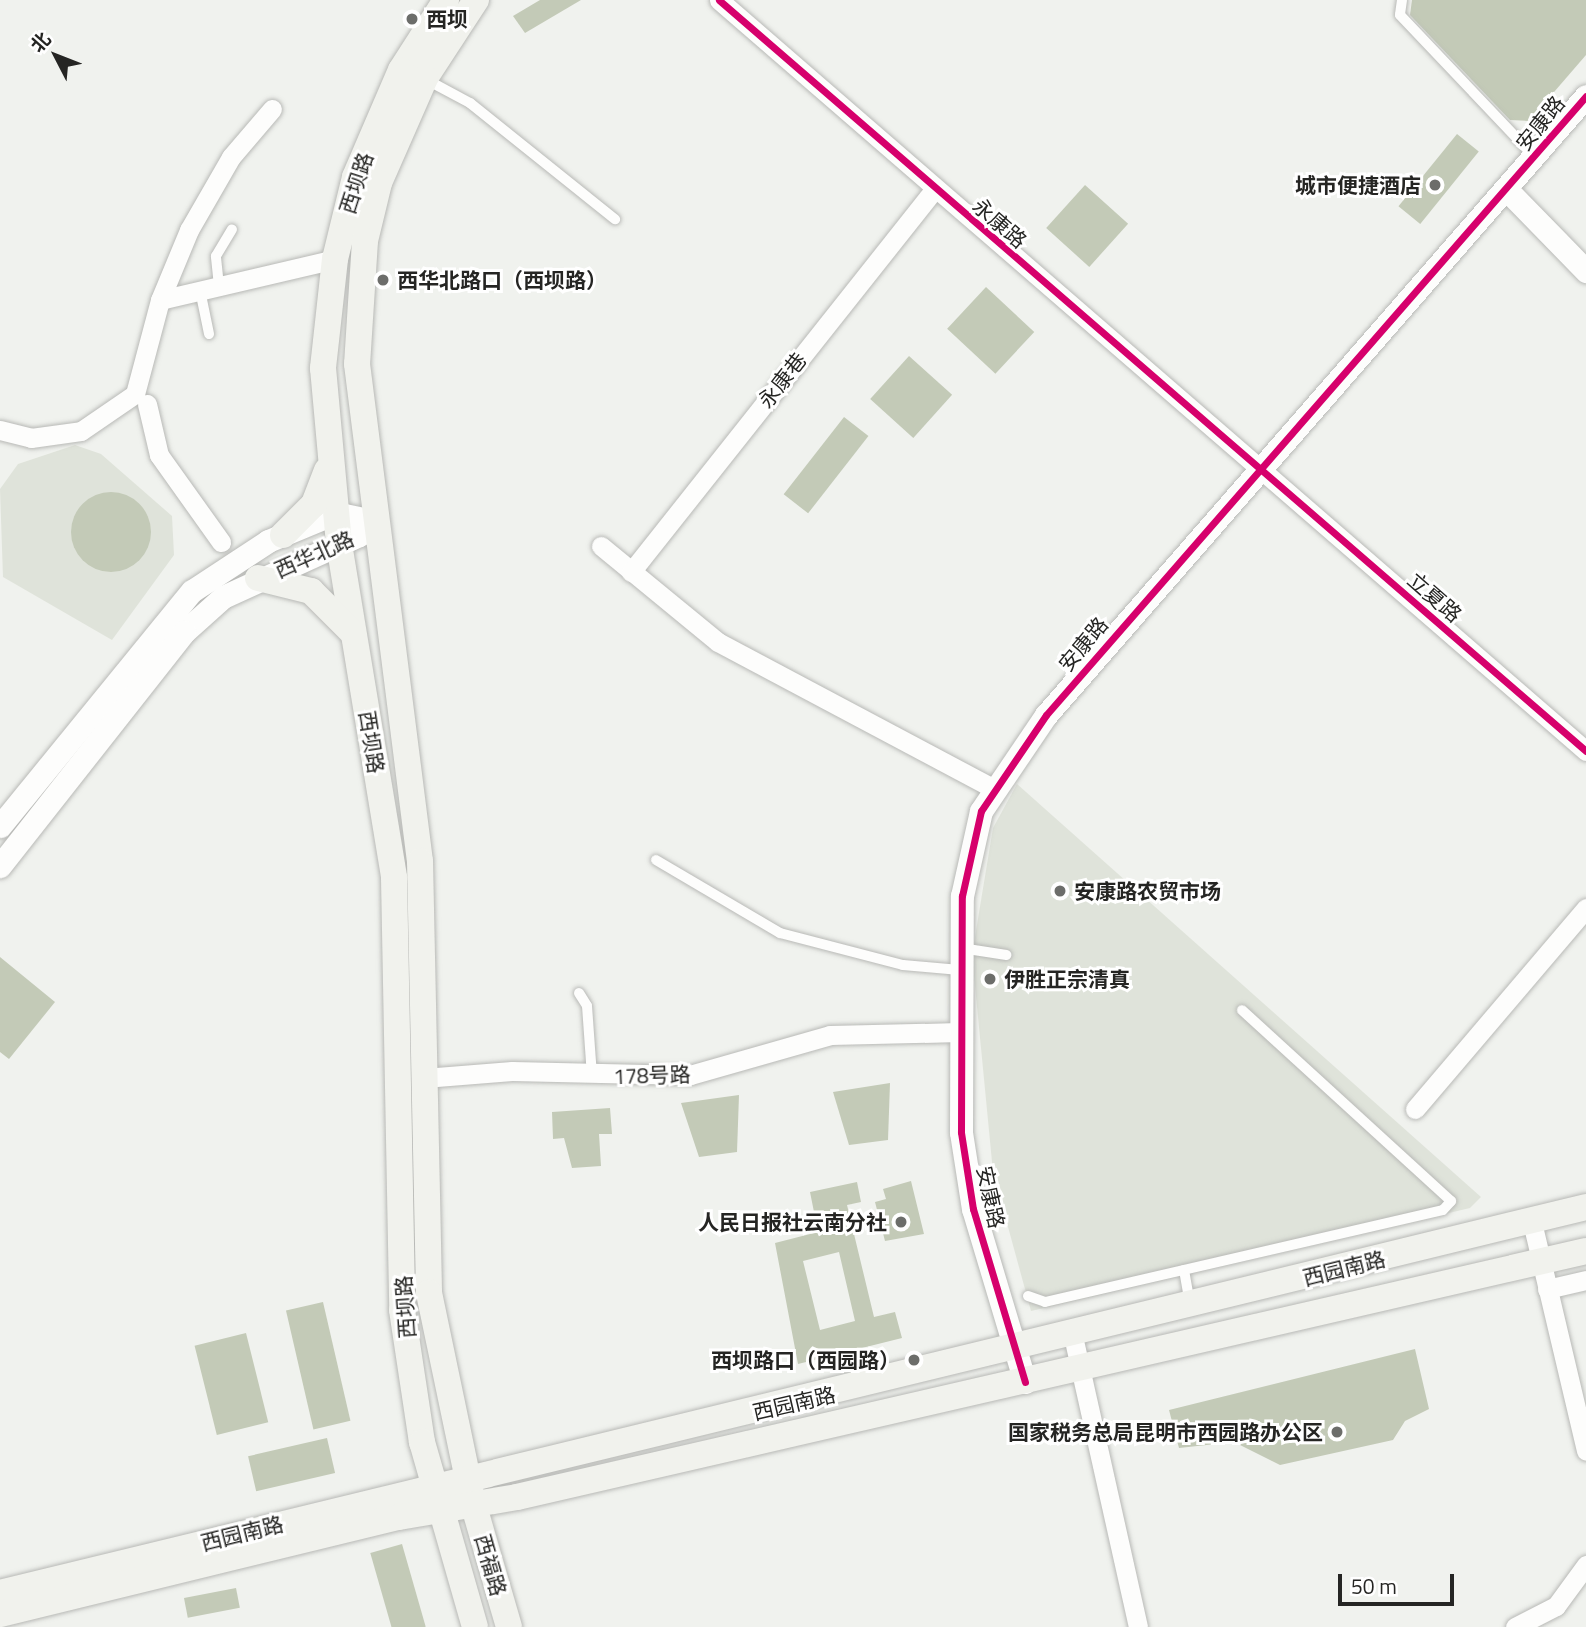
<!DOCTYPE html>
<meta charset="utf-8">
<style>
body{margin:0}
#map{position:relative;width:1586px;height:1627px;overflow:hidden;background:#f0f2ee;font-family:"Titillium Web","Noto Sans SC",sans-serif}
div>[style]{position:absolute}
.built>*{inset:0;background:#dfe3da}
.building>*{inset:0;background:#c3cab7;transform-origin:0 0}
.round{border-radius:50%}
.roads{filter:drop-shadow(0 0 2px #b8b9b6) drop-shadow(0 0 2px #b8b9b6)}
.service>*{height:10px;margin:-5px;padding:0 5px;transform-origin:5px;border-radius:5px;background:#fdfdfc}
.minor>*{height:19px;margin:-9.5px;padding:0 9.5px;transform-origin:9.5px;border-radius:9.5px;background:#fdfdfc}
.tertiary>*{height:23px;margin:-11.5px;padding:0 11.5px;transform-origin:11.5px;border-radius:11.5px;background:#fdfdfc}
.secondary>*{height:26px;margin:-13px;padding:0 13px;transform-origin:13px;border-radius:13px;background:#f1f2ed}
.cycleway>*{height:7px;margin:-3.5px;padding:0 3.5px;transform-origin:3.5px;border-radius:3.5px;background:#d6006c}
.dots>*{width:19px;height:19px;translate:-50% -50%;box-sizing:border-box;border:4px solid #fff;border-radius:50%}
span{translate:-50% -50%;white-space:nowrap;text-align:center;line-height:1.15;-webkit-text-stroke:6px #fff;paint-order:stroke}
.poi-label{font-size:21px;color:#252523;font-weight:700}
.left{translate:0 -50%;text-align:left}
.right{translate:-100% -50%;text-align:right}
.street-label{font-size:21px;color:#252523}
.north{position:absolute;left:21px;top:21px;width:70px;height:70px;-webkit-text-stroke:5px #fff;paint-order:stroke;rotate:312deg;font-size:19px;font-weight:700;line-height:28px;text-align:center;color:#252523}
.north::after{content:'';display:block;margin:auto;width:24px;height:32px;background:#252523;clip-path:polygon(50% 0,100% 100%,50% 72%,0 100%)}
.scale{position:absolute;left:1338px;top:1574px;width:116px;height:32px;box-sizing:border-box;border:4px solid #252523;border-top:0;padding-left:9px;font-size:21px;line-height:24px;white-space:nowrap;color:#252523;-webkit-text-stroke:5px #fff;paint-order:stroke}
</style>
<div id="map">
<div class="built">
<div style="clip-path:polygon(75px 445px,101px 454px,172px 516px,174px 555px,112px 640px,3px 577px,0 489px,18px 464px)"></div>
<div style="clip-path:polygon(1017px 784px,1481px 1197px,1470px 1208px,1031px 1311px,993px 1172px,972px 955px,993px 828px)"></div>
</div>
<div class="building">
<div style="clip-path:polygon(540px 0,581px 0,525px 33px,513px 16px)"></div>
<div style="clip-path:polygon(1412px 0,1586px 0,1586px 55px,1529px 121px,1510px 120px,1410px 15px)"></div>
<div style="left:1457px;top:134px;width:28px;height:93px;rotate:39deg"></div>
<div style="left:1085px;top:185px;width:58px;height:58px;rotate:42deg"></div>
<div style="left:986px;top:287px;width:66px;height:57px;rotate:43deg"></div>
<div style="left:909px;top:356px;width:58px;height:58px;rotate:42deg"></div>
<div style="left:844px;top:417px;width:31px;height:98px;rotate:38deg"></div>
<div class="round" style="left:71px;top:492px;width:80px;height:80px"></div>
<div style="clip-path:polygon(0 957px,55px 1002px,9px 1059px,0 1052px)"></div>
<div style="clip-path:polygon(890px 1083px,888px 1140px,849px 1145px,833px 1092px)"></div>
<div style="clip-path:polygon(739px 1095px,737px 1152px,699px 1157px,681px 1103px)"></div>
<div style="clip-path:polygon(610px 1108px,612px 1134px,599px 1134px,601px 1166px,572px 1168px,564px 1138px,553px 1139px,552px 1112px)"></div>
<div style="clip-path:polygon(911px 1181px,924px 1234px,885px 1241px,875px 1202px,886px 1199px,883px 1189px)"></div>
<div style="clip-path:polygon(evenodd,857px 1182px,861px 1202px,847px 1205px,874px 1317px,895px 1312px,902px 1338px,798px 1364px,775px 1243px,818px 1232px,810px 1192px,857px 1182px,839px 1252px,855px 1321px,820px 1330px,803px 1261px,839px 1252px)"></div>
<div style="left:323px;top:1302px;width:122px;height:38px;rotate:77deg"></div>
<div style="left:246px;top:1333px;width:92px;height:53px;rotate:76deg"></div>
<div style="clip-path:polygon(1415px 1349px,1429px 1409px,1405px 1421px,1393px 1440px,1280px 1465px,1234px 1442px,1179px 1448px,1169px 1410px)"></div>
<div style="left:327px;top:1438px;width:36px;height:81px;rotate:77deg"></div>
<div style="left:402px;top:1544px;width:86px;height:33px;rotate:74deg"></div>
<div style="left:236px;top:1588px;width:20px;height:53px;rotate:79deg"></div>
</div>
<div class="roads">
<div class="service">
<div style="left:1402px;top:0;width:15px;rotate:98deg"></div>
<div style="left:1400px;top:15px;width:195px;rotate:46.5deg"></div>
<div style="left:427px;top:80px;width:49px;rotate:28.1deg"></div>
<div style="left:470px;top:103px;width:186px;rotate:38.7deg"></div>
<div style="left:219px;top:286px;width:30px;rotate:-96deg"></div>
<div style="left:216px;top:256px;width:31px;rotate:-59deg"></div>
<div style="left:200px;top:290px;width:45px;rotate:78.4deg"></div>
<div style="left:656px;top:860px;width:144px;rotate:30.5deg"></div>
<div style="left:780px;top:933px;width:127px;rotate:14.6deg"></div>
<div style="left:903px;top:965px;width:57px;rotate:5deg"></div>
<div style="left:961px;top:948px;width:46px;rotate:8.8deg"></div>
<div style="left:579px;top:993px;width:15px;rotate:58deg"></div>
<div style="left:587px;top:1006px;width:69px;rotate:85.9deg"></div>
<div style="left:1184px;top:1270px;width:35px;rotate:80deg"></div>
<div style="left:1028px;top:1296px;width:18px;rotate:19deg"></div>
<div style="left:1045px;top:1302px;width:408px;rotate:-13deg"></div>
<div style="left:1443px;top:1210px;width:12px;rotate:-48deg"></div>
<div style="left:1451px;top:1201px;width:283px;rotate:-137.6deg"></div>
</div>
<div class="minor">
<div style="left:719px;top:0;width:1147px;rotate:40.9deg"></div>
<div style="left:160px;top:300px;width:180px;rotate:-13.2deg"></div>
<div style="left:147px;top:404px;width:52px;rotate:76.8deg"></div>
<div style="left:159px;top:455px;width:107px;rotate:54.5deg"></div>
<div style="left:0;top:430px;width:32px;rotate:14deg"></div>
<div style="left:31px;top:438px;width:50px;rotate:-8deg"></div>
<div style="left:81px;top:431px;width:65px;rotate:-34.4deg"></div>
<div style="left:135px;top:394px;width:97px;rotate:-75.1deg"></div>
<div style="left:160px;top:300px;width:76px;rotate:-67.5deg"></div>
<div style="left:189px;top:230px;width:84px;rotate:-60.1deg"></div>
<div style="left:231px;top:157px;width:63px;rotate:-49.5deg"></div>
<div style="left:601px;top:546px;width:151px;rotate:39.4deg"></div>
<div style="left:718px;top:642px;width:313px;rotate:28deg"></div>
<div style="left:631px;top:572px;width:489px;rotate:-51.6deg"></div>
<div style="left:424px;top:1078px;width:88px;rotate:-4.5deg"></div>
<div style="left:512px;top:1071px;width:178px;rotate:1.3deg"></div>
<div style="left:690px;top:1075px;width:146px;rotate:-15.9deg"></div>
<div style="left:830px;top:1035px;width:129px;rotate:-1.3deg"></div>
<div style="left:1415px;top:1109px;width:264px;rotate:-49.6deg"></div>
<div style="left:1532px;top:1222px;width:235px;rotate:76.7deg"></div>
<div style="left:1547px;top:1289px;width:40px;rotate:-13deg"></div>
<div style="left:1073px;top:1336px;width:298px;rotate:77.4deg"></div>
<div style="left:1515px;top:1627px;width:46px;rotate:-27.1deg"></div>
<div style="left:1556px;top:1606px;width:51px;rotate:-53.8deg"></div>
</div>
<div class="tertiary">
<div style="left:1508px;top:191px;width:112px;rotate:45.7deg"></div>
<div style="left:0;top:826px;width:303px;rotate:-50.8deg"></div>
<div style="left:192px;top:591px;width:91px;rotate:-33.3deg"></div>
<div style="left:268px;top:541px;width:73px;rotate:-22.7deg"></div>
<div style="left:335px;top:513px;width:40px;rotate:12deg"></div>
<div style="left:374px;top:521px;width:21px;rotate:137deg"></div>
<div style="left:359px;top:535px;width:149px;rotate:155.5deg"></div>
<div style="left:223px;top:597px;width:52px;rotate:138.1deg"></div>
<div style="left:184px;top:632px;width:298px;rotate:128.2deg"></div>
<div style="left:1025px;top:1382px;width:181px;rotate:-106.7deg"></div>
<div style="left:973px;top:1209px;width:78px;rotate:-98.9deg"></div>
<div style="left:961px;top:1132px;width:236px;rotate:-89.8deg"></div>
<div style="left:962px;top:896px;width:87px;rotate:-77.4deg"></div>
<div style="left:981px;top:811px;width:116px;rotate:-55.9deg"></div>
<div style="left:1046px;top:715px;width:821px;rotate:-48.9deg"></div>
</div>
<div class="secondary">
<div style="left:446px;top:0;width:83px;rotate:122.7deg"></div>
<div style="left:401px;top:70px;width:116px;rotate:113.3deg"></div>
<div style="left:355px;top:177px;width:84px;rotate:103.7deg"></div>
<div style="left:335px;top:259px;width:110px;rotate:96.3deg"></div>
<div style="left:323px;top:368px;width:177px;rotate:84.8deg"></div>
<div style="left:339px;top:544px;width:338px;rotate:80.6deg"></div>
<div style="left:394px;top:878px;width:432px;rotate:88.9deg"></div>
<div style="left:402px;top:1310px;width:134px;rotate:81.4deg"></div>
<div style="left:422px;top:1442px;width:192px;rotate:74deg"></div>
<div style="left:476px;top:0;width:93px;rotate:123.2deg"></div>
<div style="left:425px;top:78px;width:115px;rotate:113.7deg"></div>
<div style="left:379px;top:183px;width:60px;rotate:103.6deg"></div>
<div style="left:365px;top:241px;width:123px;rotate:93.7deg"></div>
<div style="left:357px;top:364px;width:501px;rotate:82.78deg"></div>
<div style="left:420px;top:861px;width:432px;rotate:88.8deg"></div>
<div style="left:429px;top:1293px;width:215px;rotate:78.2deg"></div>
<div style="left:473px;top:1503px;width:129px;rotate:73.8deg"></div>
<div style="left:283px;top:535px;width:44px;rotate:-45deg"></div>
<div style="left:314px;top:504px;width:36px;rotate:-69deg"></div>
<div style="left:258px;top:578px;width:55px;rotate:13.8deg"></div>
<div style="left:311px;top:591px;width:58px;rotate:45deg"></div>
<div style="left:0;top:1593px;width:1632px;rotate:-13.68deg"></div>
<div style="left:0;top:1614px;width:411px;rotate:-13.7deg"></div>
<div style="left:399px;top:1517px;width:120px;rotate:-9.6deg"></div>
<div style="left:517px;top:1497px;width:1097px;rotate:-12.96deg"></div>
</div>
</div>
<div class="cycleway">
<div style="left:719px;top:0;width:1147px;rotate:40.9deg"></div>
<div style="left:1025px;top:1382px;width:181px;rotate:-106.7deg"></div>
<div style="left:973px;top:1209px;width:78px;rotate:-98.9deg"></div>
<div style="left:961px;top:1132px;width:236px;rotate:-89.8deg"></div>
<div style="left:962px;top:896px;width:87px;rotate:-77.4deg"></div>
<div style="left:981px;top:811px;width:116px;rotate:-55.9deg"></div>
<div style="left:1046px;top:715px;width:821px;rotate:-48.9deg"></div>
</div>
<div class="dots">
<div style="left:412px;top:19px;background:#6c6d6a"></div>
<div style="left:1435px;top:185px;background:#6c6d6a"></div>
<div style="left:383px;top:280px;background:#6c6d6a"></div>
<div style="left:1060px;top:891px;background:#6c6d6a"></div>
<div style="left:990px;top:979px;background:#6c6d6a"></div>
<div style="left:901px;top:1222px;background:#6c6d6a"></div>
<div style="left:914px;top:1360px;background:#6c6d6a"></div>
<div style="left:1337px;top:1432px;background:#6c6d6a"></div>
</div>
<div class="poi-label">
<span class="left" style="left:426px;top:19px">西坝</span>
<span class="right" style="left:1421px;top:185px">城市便捷酒店</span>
<span class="left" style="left:397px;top:280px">西华北路口（西坝路）</span>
<span class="left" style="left:1074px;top:891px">安康路农贸市场</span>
<span class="left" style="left:1004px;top:979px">伊胜正宗清真</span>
<span class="right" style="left:887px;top:1222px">人民日报社云南分社</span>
<span class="right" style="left:900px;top:1360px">西坝路口（西园路）</span>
<span class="right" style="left:1323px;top:1432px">国家税务总局昆明市西园路办公区</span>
</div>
<div class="street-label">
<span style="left:1540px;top:123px;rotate:-51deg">安康路</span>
<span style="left:356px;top:183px;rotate:-72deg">西坝路</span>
<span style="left:1000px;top:223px;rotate:41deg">永康路</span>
<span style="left:782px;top:380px;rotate:-52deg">永康巷</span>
<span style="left:314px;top:554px;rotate:-24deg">西华北路</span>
<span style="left:1435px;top:597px;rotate:41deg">立夏路</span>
<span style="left:1083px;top:644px;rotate:-50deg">安康路</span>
<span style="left:372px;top:742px;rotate:81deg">西坝路</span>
<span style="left:652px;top:1075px;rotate:-2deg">178号路</span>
<span style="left:991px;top:1197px;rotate:78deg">安康路</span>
<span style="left:1344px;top:1268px;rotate:-14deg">西园南路</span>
<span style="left:405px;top:1307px;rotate:-94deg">西坝路</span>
<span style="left:794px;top:1403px;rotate:-13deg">西园南路</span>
<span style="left:242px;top:1533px;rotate:-14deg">西园南路</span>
<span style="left:491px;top:1565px;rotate:74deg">西福路</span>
</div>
<div class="north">北</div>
<div class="scale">50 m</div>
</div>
